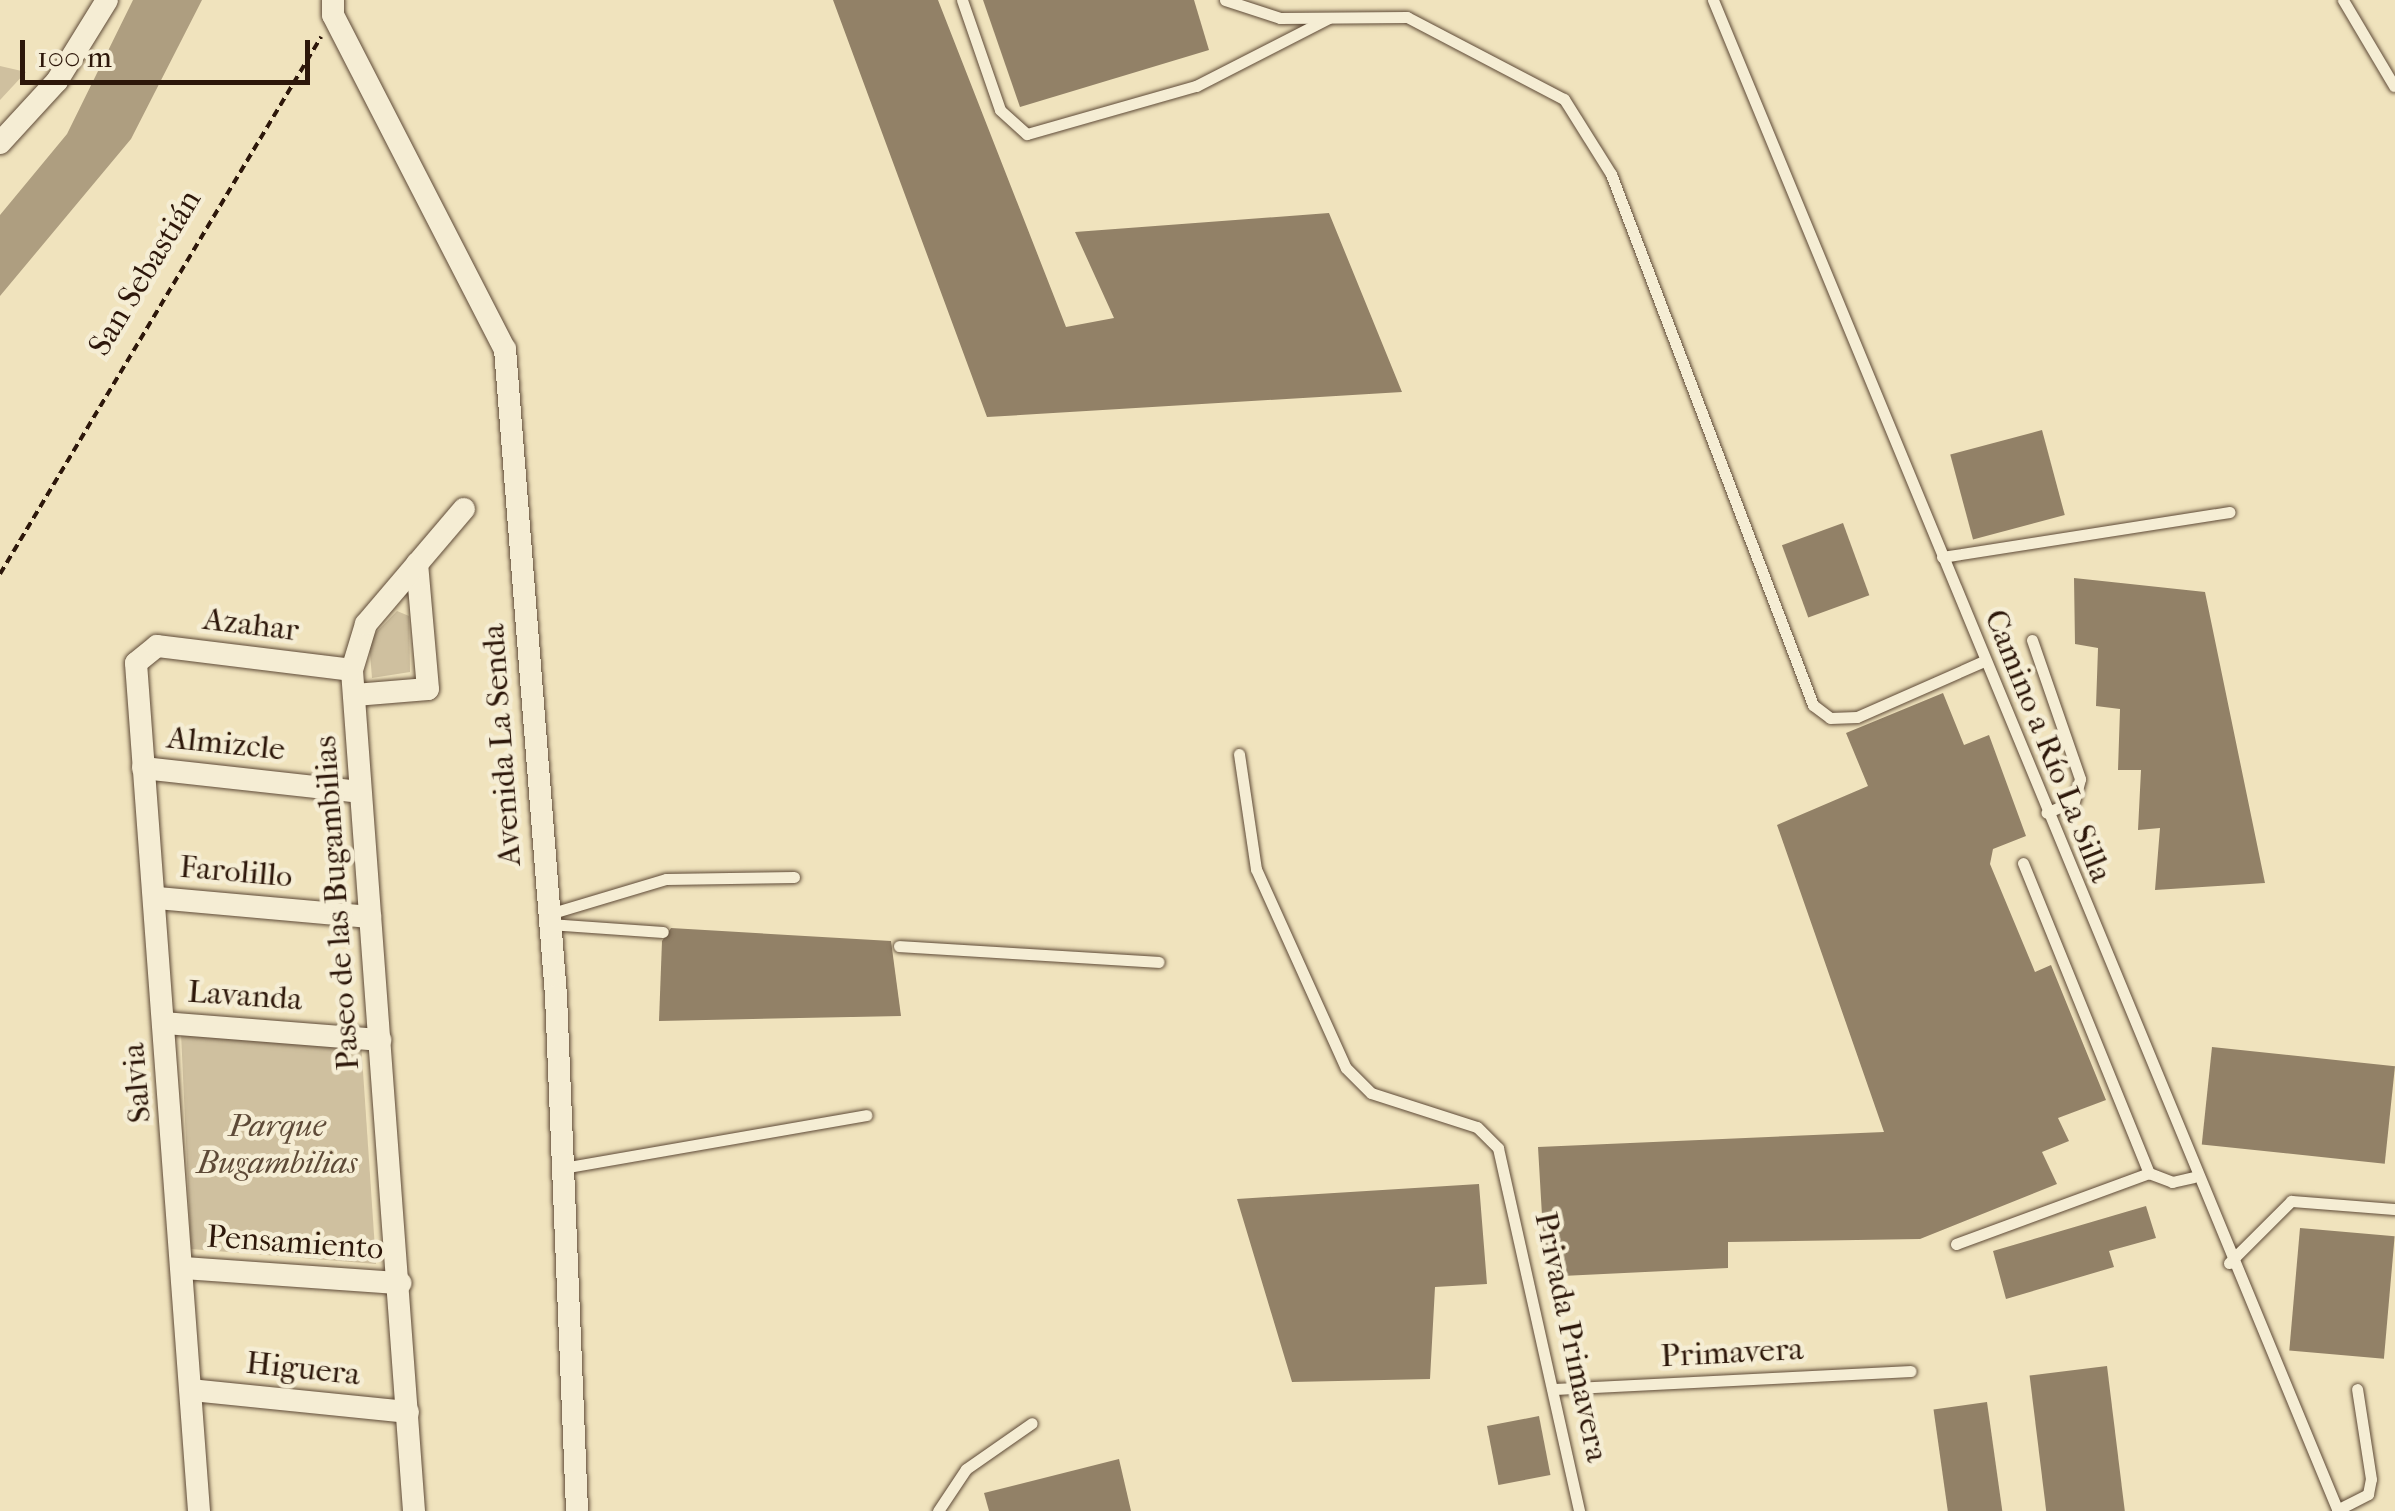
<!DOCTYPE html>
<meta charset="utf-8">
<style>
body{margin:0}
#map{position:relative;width:2395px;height:1511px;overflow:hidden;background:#f0e3bd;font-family:"IM FELL French Canon",serif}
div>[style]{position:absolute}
.green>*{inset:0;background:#cfc09f}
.water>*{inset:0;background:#ae9e80}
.building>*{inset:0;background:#928167;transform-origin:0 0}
.path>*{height:4px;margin-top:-2px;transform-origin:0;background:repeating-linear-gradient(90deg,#2d170a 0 8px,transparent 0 13px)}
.roads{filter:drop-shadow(0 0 2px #5e4a37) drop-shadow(0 0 2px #5e4a37)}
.lane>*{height:11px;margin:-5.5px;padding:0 5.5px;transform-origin:5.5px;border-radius:5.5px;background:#f5edd4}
.street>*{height:22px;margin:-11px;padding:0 11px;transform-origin:11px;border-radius:11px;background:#f5edd4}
span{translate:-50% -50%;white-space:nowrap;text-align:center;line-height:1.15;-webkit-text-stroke:9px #f5edd4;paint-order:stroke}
.street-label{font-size:32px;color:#2d170a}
.park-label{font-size:32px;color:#5e4a37;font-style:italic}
.scale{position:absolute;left:20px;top:40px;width:290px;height:45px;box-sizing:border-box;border:5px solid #2d170a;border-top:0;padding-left:12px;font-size:30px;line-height:35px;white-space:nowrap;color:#2d170a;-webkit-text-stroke:8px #f5edd4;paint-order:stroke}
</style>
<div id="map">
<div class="green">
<div style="clip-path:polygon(0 66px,26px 72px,0 100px)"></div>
<div style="clip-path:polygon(397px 611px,409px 616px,410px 672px,372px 678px,369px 640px)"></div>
<div style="clip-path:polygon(181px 1033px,361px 1042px,376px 1264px,191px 1249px)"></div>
</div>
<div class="water">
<div style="clip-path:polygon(133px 0,202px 0,131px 139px,0 296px,0 215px,67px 134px)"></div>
</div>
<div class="building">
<div style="clip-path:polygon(833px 0,938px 0,1066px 327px,1114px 318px,1075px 232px,1329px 213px,1402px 392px,987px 417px)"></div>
<div style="clip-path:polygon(983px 0,1194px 0,1209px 50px,1020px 107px)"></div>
<div style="left:2042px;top:430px;width:88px;height:95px;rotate:75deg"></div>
<div style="left:1843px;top:523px;width:77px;height:65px;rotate:70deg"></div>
<div style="clip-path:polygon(2074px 578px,2205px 592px,2265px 883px,2155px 890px,2160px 828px,2138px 830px,2141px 770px,2118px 770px,2120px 709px,2096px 706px,2098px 648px,2075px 644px)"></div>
<div style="clip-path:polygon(1943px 693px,1964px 745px,1989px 735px,2026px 836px,1993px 849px,1990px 864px,2035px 972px,2051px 965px,2106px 1100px,2058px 1118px,2069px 1141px,2042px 1152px,2057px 1184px,1920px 1239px,1728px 1242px,1728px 1268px,1562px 1276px,1562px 1248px,1544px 1250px,1538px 1147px,1884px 1132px,1777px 825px,1868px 786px,1846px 733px)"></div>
<div style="clip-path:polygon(671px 928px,891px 941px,901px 1016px,659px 1021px,662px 941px)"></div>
<div style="left:2212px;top:1047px;width:184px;height:98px;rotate:6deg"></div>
<div style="clip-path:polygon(1479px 1184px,1487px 1284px,1435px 1287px,1430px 1379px,1292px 1382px,1237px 1199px)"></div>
<div style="clip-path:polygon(2146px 1206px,2156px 1238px,2109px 1251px,2114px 1267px,2006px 1299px,1993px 1251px)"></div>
<div style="left:2300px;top:1228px;width:95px;height:123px;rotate:5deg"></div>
<div style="left:2107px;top:1366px;width:146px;height:78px;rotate:83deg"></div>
<div style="left:1987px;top:1402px;width:110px;height:54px;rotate:82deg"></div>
<div style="left:1539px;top:1416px;width:60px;height:53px;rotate:79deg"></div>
<div style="clip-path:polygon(1119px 1459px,1131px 1511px,989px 1511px,984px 1493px)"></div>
</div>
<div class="path">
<div style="left:0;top:574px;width:626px;rotate:-59.13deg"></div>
</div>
<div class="roads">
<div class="lane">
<div style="left:962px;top:0;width:116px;rotate:70.9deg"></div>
<div style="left:1000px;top:110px;width:36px;rotate:42deg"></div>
<div style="left:1027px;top:134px;width:176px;rotate:-15.9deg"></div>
<div style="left:1196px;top:86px;width:149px;rotate:-27.1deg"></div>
<div style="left:1225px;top:0;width:58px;rotate:18.1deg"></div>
<div style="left:1280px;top:18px;width:127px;rotate:-0.5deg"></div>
<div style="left:1407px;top:17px;width:177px;rotate:27.6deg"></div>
<div style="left:1564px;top:99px;width:89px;rotate:57.9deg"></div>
<div style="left:1611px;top:174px;width:568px;rotate:69.17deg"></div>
<div style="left:1813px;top:705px;width:21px;rotate:37deg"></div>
<div style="left:1830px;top:718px;width:27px;rotate:-2deg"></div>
<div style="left:1857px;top:717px;width:139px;rotate:-23.8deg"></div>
<div style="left:1713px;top:0;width:1635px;rotate:67.53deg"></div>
<div style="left:2343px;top:0;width:100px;rotate:59.3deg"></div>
<div style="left:1942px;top:557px;width:291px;rotate:-8.9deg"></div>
<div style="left:2032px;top:640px;width:147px;rotate:70.9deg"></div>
<div style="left:2080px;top:779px;width:23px;rotate:105deg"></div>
<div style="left:2074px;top:801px;width:30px;rotate:157deg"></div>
<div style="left:1239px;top:754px;width:116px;rotate:81.6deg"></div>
<div style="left:1256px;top:869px;width:218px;rotate:65.7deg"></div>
<div style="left:1346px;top:1068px;width:35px;rotate:45deg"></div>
<div style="left:1371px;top:1093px;width:111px;rotate:17.8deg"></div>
<div style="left:1477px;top:1127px;width:30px;rotate:45deg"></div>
<div style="left:1498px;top:1148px;width:372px;rotate:77.4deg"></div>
<div style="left:2023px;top:863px;width:335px;rotate:67.9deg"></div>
<div style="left:2149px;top:1173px;width:25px;rotate:21deg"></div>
<div style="left:2172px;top:1182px;width:22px;rotate:-13deg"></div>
<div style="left:549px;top:914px;width:122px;rotate:-16.7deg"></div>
<div style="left:666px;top:879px;width:128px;rotate:-0.9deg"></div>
<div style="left:549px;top:924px;width:114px;rotate:4deg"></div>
<div style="left:899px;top:946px;width:260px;rotate:3.5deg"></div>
<div style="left:563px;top:1168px;width:308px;rotate:-9.9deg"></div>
<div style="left:1956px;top:1244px;width:206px;rotate:-20.2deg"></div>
<div style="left:2229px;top:1263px;width:88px;rotate:-45deg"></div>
<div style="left:2291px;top:1201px;width:104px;rotate:4.4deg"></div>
<div style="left:1555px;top:1389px;width:356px;rotate:-2.9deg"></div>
<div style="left:2337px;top:1510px;width:35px;rotate:-27deg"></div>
<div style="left:2368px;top:1494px;width:15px;rotate:-79deg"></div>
<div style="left:2371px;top:1479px;width:91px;rotate:-98.8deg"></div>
<div style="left:938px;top:1511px;width:50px;rotate:-56.3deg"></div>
<div style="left:966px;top:1469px;width:80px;rotate:-34.9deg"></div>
</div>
<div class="street">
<div style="left:333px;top:0;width:15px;rotate:90deg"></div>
<div style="left:333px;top:15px;width:376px;rotate:62.8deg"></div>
<div style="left:505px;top:349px;width:649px;rotate:85.49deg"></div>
<div style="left:556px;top:996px;width:515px;rotate:87.66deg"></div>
<div style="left:0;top:143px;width:84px;rotate:-47.4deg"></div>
<div style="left:57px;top:81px;width:95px;rotate:-58.3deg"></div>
<div style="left:355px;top:695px;width:73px;rotate:-4.7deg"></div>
<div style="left:428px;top:689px;width:126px;rotate:-95deg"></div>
<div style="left:143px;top:768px;width:218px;rotate:6.3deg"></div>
<div style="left:157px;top:898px;width:214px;rotate:5.1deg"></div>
<div style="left:164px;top:1023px;width:217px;rotate:4.5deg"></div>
<div style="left:184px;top:1268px;width:217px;rotate:4deg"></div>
<div style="left:191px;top:1390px;width:218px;rotate:5.8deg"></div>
<div style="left:199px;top:1511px;width:850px;rotate:-94.25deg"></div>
<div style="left:136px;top:663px;width:27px;rotate:-39deg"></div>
<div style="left:157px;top:646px;width:196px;rotate:7deg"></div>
<div style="left:414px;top:1511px;width:843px;rotate:-94.22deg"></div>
<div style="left:352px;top:670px;width:48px;rotate:-73.1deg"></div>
<div style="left:366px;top:624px;width:151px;rotate:-49.6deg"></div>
</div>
</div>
<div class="street-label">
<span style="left:145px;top:273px;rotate:-59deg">San Sebastián</span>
<span style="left:251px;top:625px;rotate:7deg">Azahar</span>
<span style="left:226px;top:744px;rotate:6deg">Almizcle</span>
<span style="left:502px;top:745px;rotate:-94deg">Avenida La Senda</span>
<span style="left:2048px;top:746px;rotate:68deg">Camino a Río La Silla</span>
<span style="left:236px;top:872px;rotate:5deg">Farolillo</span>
<span style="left:337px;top:903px;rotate:-94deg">Paseo de las Bugambilias</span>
<span style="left:245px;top:996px;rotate:4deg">Lavanda</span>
<span style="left:137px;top:1083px;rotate:-95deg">Salvia</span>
<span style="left:295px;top:1243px;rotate:4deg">Pensamiento</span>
<span style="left:1571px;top:1337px;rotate:78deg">Privada Primavera</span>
<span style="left:1732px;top:1353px;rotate:-3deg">Primavera</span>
<span style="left:303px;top:1369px;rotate:6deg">Higuera</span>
</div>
<div class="park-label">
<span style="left:277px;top:1145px">Parque<br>Bugambilias</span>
</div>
<div class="scale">100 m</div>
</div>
